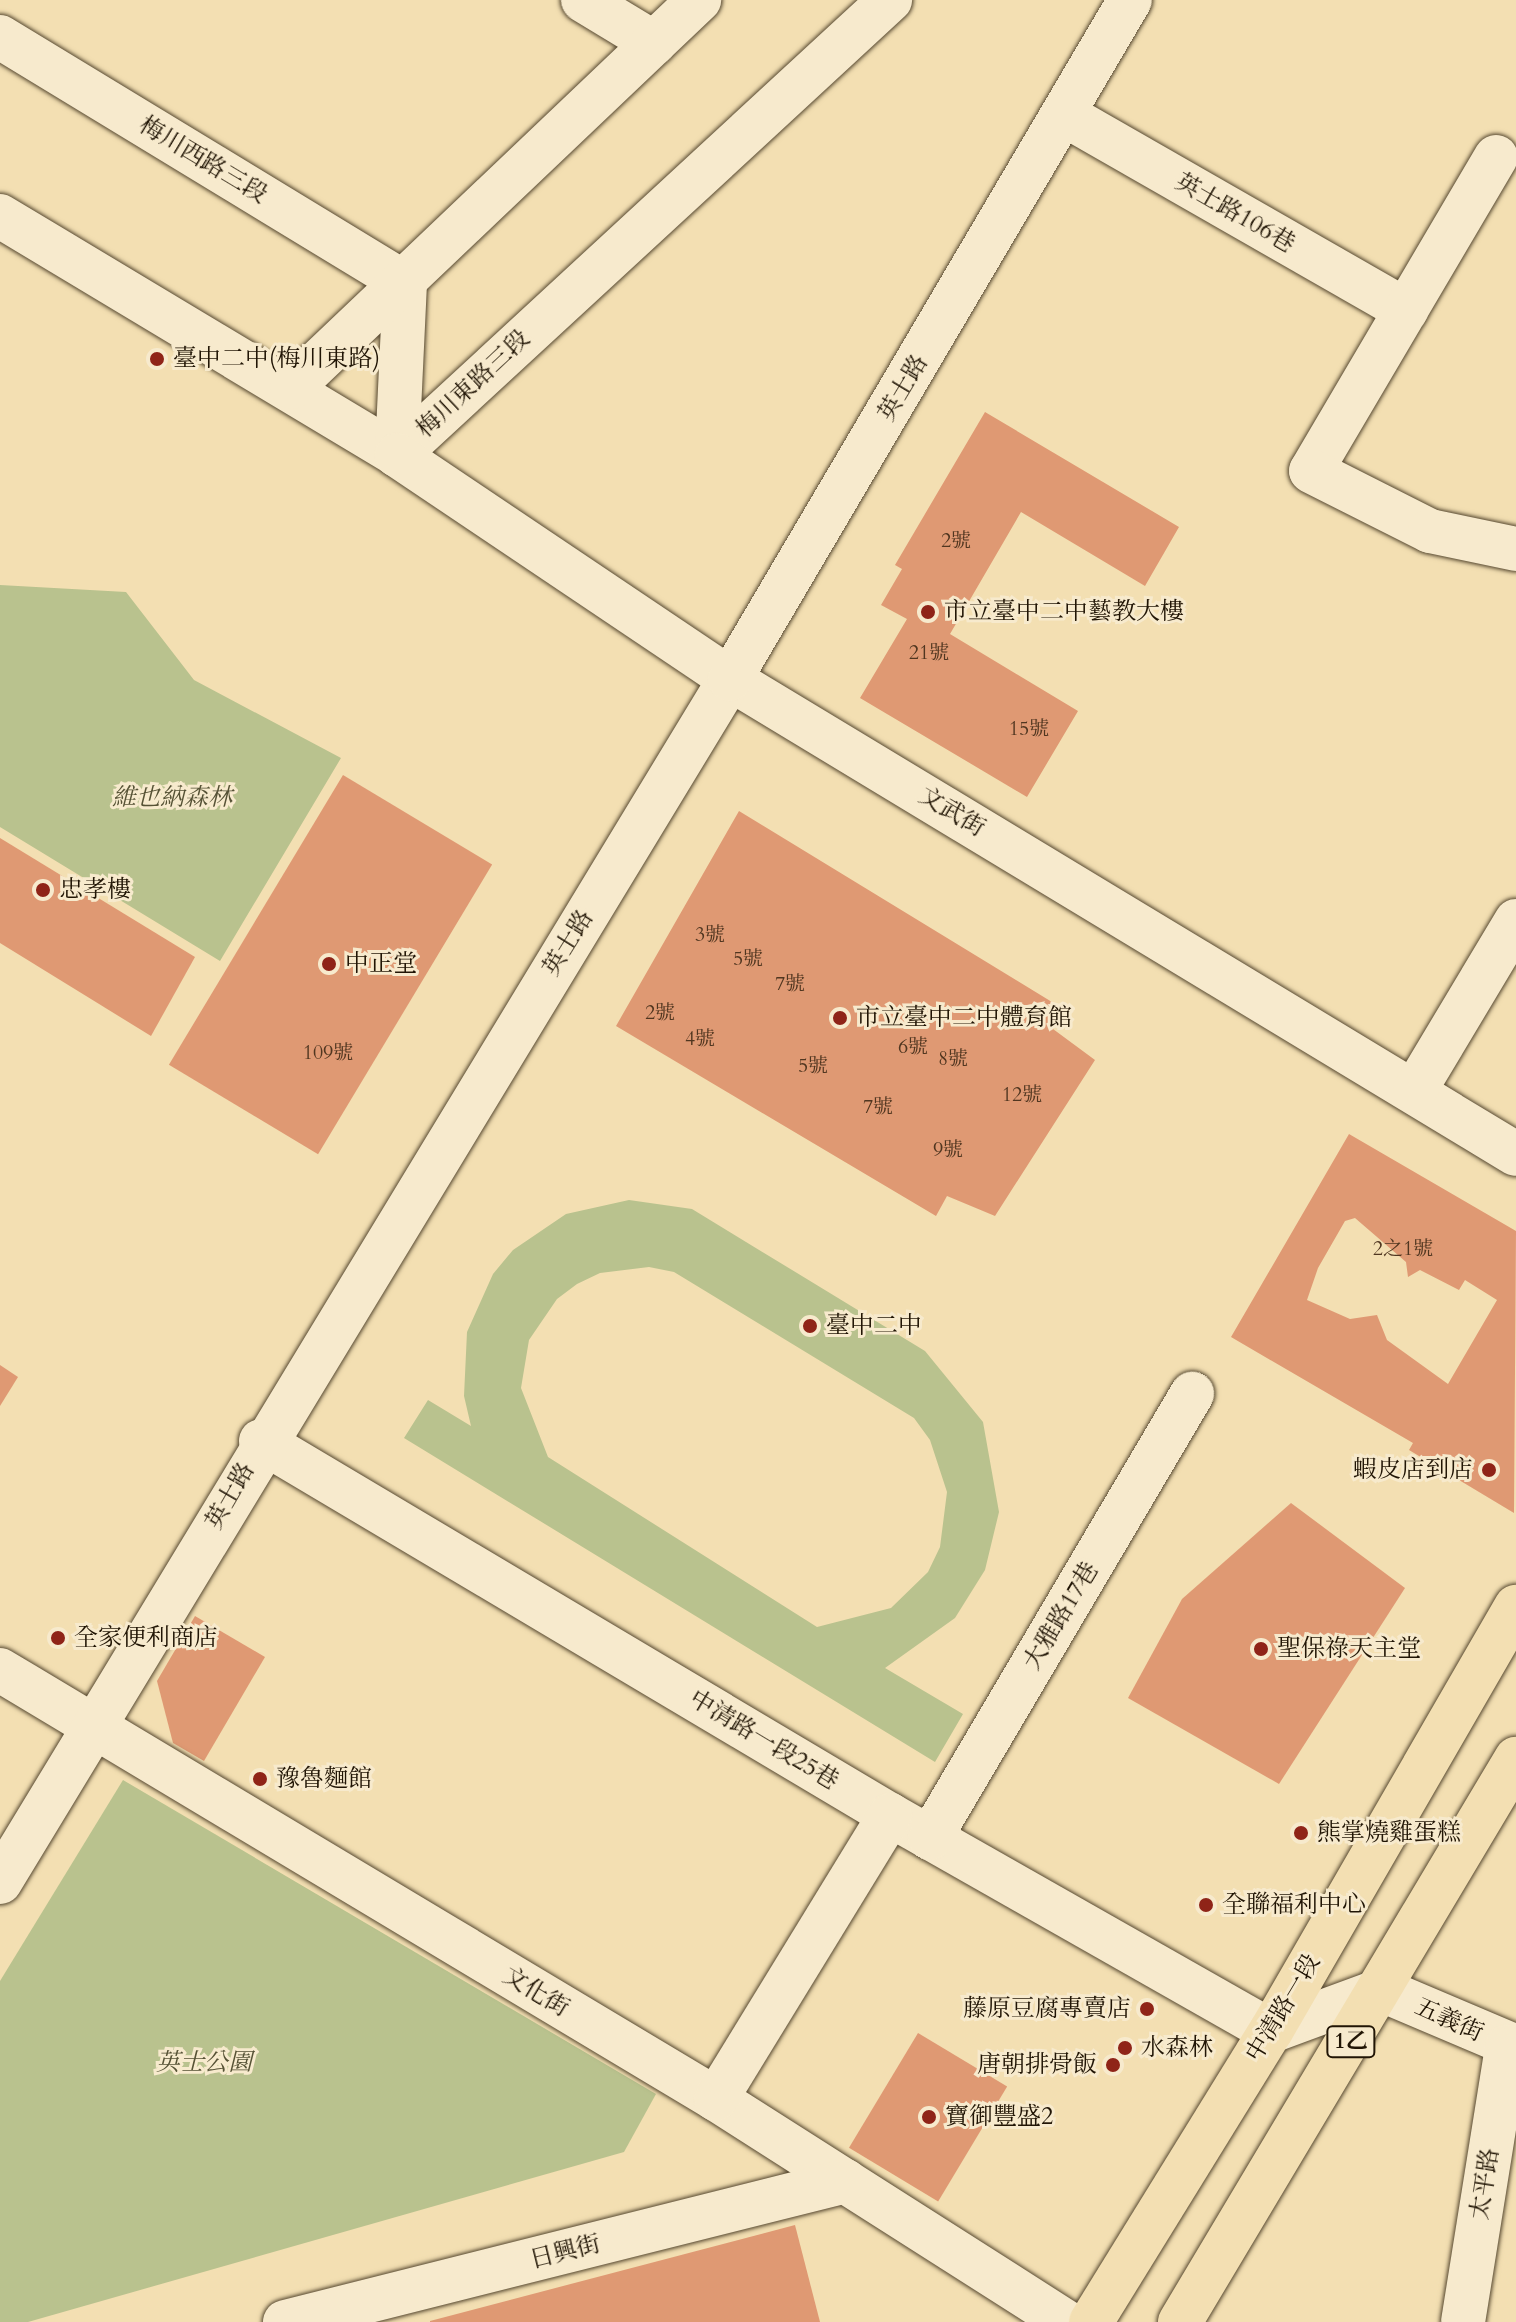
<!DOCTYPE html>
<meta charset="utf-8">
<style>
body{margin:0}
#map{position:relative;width:1516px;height:2322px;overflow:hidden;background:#f3dfb2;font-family:Cardo,"Noto Serif TC",serif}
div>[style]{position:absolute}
.green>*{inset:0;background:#b9c28e}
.building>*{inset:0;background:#df9973;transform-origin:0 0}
.roads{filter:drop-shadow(0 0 2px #564830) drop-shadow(0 0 2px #564830)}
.minor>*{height:44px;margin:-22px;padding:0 22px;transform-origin:22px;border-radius:22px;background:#f7eacd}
.major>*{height:44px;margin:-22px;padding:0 22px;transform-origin:22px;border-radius:22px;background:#f3dfb2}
.dots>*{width:22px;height:22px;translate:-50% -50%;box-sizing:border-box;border:4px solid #f7eacd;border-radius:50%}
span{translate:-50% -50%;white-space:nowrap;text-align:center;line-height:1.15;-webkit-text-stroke:6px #f7eacd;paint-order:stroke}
.number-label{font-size:20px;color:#503620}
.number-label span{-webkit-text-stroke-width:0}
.shield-label span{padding:2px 6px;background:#f7eacd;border:2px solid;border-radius:6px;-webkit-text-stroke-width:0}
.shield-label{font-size:22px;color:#211505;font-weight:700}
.street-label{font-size:24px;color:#211505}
.poi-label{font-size:24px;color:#211505}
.left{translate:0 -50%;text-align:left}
.right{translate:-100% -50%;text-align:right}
.park-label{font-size:24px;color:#565235;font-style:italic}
</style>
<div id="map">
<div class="green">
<div style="clip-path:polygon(0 585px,126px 592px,194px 680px,341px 758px,220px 961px,0 827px)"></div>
<div style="clip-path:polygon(evenodd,629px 1200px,692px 1209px,925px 1351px,983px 1422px,999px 1512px,985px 1570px,955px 1618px,885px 1668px,963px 1714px,935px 1762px,404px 1438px,428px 1400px,471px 1426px,464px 1396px,467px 1332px,493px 1274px,513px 1250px,566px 1214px,629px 1200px,649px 1267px,674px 1272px,914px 1418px,930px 1440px,947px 1492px,940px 1547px,928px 1572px,891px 1608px,817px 1627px,548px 1457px,521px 1388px,529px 1340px,557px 1299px,577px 1284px,600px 1273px,649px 1267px)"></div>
<div style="clip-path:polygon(123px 1780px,656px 2094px,624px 2152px,28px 2322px,0 2322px,0 1981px)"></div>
</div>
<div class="building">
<div style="clip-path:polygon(985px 412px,1179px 527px,1145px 586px,1021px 512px,950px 634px,1078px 711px,1027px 797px,860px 698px,907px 619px,881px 605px,902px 569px,895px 565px)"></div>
<div style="left:343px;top:775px;width:174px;height:338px;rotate:31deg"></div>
<div style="clip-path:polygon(739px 811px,1065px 1010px,1053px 1029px,1095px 1060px,995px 1216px,947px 1196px,936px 1216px,616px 1026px)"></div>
<div style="clip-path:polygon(0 838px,195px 957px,151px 1036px,0 943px)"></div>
<div style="clip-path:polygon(evenodd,1349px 1134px,1516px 1231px,1514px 1513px,1409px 1450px,1413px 1443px,1231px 1337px,1349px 1134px,1355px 1218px,1406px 1262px,1408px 1277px,1420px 1270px,1459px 1290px,1465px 1280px,1497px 1300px,1448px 1384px,1387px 1340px,1377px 1315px,1350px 1319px,1307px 1300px,1318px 1268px,1345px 1221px,1355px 1218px)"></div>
<div style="clip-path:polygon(0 1365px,18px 1377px,0 1406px)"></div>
<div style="clip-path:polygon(1291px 1503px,1405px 1588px,1279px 1784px,1128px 1698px,1182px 1599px)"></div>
<div style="clip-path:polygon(195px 1616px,265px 1657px,204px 1761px,173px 1743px,157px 1681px)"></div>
<div style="left:918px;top:2033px;width:104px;height:134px;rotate:31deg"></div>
<div style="clip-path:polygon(795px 2225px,820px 2322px,430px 2322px,430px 2321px)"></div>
</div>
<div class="roads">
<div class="minor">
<div style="left:583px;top:0;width:83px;rotate:31.2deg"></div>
<div style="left:0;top:37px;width:474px;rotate:31.3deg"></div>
<div style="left:1065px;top:115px;width:393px;rotate:29.8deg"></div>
<div style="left:1496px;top:157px;width:364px;rotate:120.5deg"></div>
<div style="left:1311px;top:471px;width:133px;rotate:26.8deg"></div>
<div style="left:1430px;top:531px;width:88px;rotate:11.8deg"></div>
<div style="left:0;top:216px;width:463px;rotate:31deg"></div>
<div style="left:397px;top:455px;width:671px;rotate:-42.7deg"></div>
<div style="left:405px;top:283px;width:172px;rotate:92.7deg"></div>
<div style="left:397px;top:455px;width:401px;rotate:33.9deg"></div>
<div style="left:730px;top:679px;width:918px;rotate:31.15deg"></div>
<div style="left:292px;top:387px;width:562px;rotate:-43.56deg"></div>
<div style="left:1415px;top:1090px;width:197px;rotate:-59.1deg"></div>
<div style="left:261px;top:1441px;width:732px;rotate:30.74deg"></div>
<div style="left:890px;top:1815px;width:438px;rotate:29.6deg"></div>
<div style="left:1271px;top:2031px;width:118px;rotate:-20.3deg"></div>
<div style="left:1382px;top:1990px;width:146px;rotate:23deg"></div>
<div style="left:0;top:1670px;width:835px;rotate:30.93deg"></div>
<div style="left:716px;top:2099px;width:415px;rotate:32.5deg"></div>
<div style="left:930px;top:1838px;width:516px;rotate:-59.46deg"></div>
<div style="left:0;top:1882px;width:1407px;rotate:-58.75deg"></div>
<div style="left:730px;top:679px;width:788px;rotate:-59.5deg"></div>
<div style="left:716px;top:2099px;width:333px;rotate:-58.5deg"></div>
<div style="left:285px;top:2322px;width:578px;rotate:-14.11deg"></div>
<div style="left:1463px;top:2322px;width:279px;rotate:-80.9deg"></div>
</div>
<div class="major">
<div style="left:1091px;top:2322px;width:342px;rotate:-58.3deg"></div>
<div style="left:1271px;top:2031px;width:490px;rotate:-60deg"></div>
<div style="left:1180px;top:2322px;width:656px;rotate:-59.17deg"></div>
</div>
</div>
<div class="dots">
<div style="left:157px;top:359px;background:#8f2418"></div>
<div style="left:928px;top:612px;background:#8f2418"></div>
<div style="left:43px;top:890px;background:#8f2418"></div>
<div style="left:329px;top:964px;background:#8f2418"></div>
<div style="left:840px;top:1018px;background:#8f2418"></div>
<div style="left:810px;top:1326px;background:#8f2418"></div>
<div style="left:1489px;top:1470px;background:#8f2418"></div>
<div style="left:58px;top:1638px;background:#8f2418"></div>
<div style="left:1261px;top:1649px;background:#8f2418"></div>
<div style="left:260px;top:1779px;background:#8f2418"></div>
<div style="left:1301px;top:1833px;background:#8f2418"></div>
<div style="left:1206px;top:1905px;background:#8f2418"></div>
<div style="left:1147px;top:2009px;background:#8f2418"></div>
<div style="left:1125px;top:2048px;background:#8f2418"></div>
<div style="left:1113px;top:2065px;background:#8f2418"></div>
<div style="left:929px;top:2117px;background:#8f2418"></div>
</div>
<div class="number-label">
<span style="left:956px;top:540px">2號</span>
<span style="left:929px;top:652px">21號</span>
<span style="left:1029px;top:728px">15號</span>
<span style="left:710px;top:934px">3號</span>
<span style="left:748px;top:958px">5號</span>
<span style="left:790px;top:983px">7號</span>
<span style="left:660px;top:1012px">2號</span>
<span style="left:700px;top:1038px">4號</span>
<span style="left:913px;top:1046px">6號</span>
<span style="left:328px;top:1052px">109號</span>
<span style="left:953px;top:1058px">8號</span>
<span style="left:813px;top:1065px">5號</span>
<span style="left:1022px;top:1094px">12號</span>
<span style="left:878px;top:1106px">7號</span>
<span style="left:948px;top:1149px">9號</span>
<span style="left:1403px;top:1248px">2之1號</span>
</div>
<div class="shield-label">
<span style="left:1351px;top:2042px">1乙</span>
</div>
<div class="street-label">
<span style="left:203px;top:160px;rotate:31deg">梅川西路三段</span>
<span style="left:1235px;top:213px;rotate:30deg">英士路106巷</span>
<span style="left:473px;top:384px;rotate:-43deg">梅川東路三段</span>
<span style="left:903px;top:388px;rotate:-59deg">英士路</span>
<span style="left:952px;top:812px;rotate:31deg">文武街</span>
<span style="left:568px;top:943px;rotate:-58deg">英士路</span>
<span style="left:230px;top:1496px;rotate:-60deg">英士路</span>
<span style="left:1061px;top:1616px;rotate:-59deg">大雅路17巷</span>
<span style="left:764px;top:1740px;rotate:31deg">中清路一段25巷</span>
<span style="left:536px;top:1992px;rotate:31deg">文化街</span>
<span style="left:1283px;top:2008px;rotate:-59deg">中清路一段</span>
<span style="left:1449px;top:2020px;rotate:24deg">五義街</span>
<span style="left:1485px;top:2184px;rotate:-81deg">太平路</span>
<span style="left:565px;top:2252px;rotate:-14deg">日興街</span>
</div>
<div class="poi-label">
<span class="left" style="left:173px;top:359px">臺中二中(梅川東路)</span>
<span class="left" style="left:944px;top:612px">市立臺中二中藝教大樓</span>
<span class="left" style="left:59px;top:890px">忠孝樓</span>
<span class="left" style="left:345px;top:964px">中正堂</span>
<span class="left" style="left:856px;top:1018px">市立臺中二中體育館</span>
<span class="left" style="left:826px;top:1326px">臺中二中</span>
<span class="right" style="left:1473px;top:1470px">蝦皮店到店</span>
<span class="left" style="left:74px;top:1638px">全家便利商店</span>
<span class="left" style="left:1277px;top:1649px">聖保祿天主堂</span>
<span class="left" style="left:276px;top:1779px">豫魯麵館</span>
<span class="left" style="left:1317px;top:1833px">熊掌燒雞蛋糕</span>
<span class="left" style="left:1222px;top:1905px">全聯福利中心</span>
<span class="right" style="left:1131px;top:2009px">藤原豆腐專賣店</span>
<span class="left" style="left:1141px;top:2048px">水森林</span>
<span class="right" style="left:1097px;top:2065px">唐朝排骨飯</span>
<span class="left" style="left:945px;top:2117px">寶御豐盛2</span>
</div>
<div class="park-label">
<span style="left:172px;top:798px">維也納森林</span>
<span style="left:204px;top:2063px">英士公園</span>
</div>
</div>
